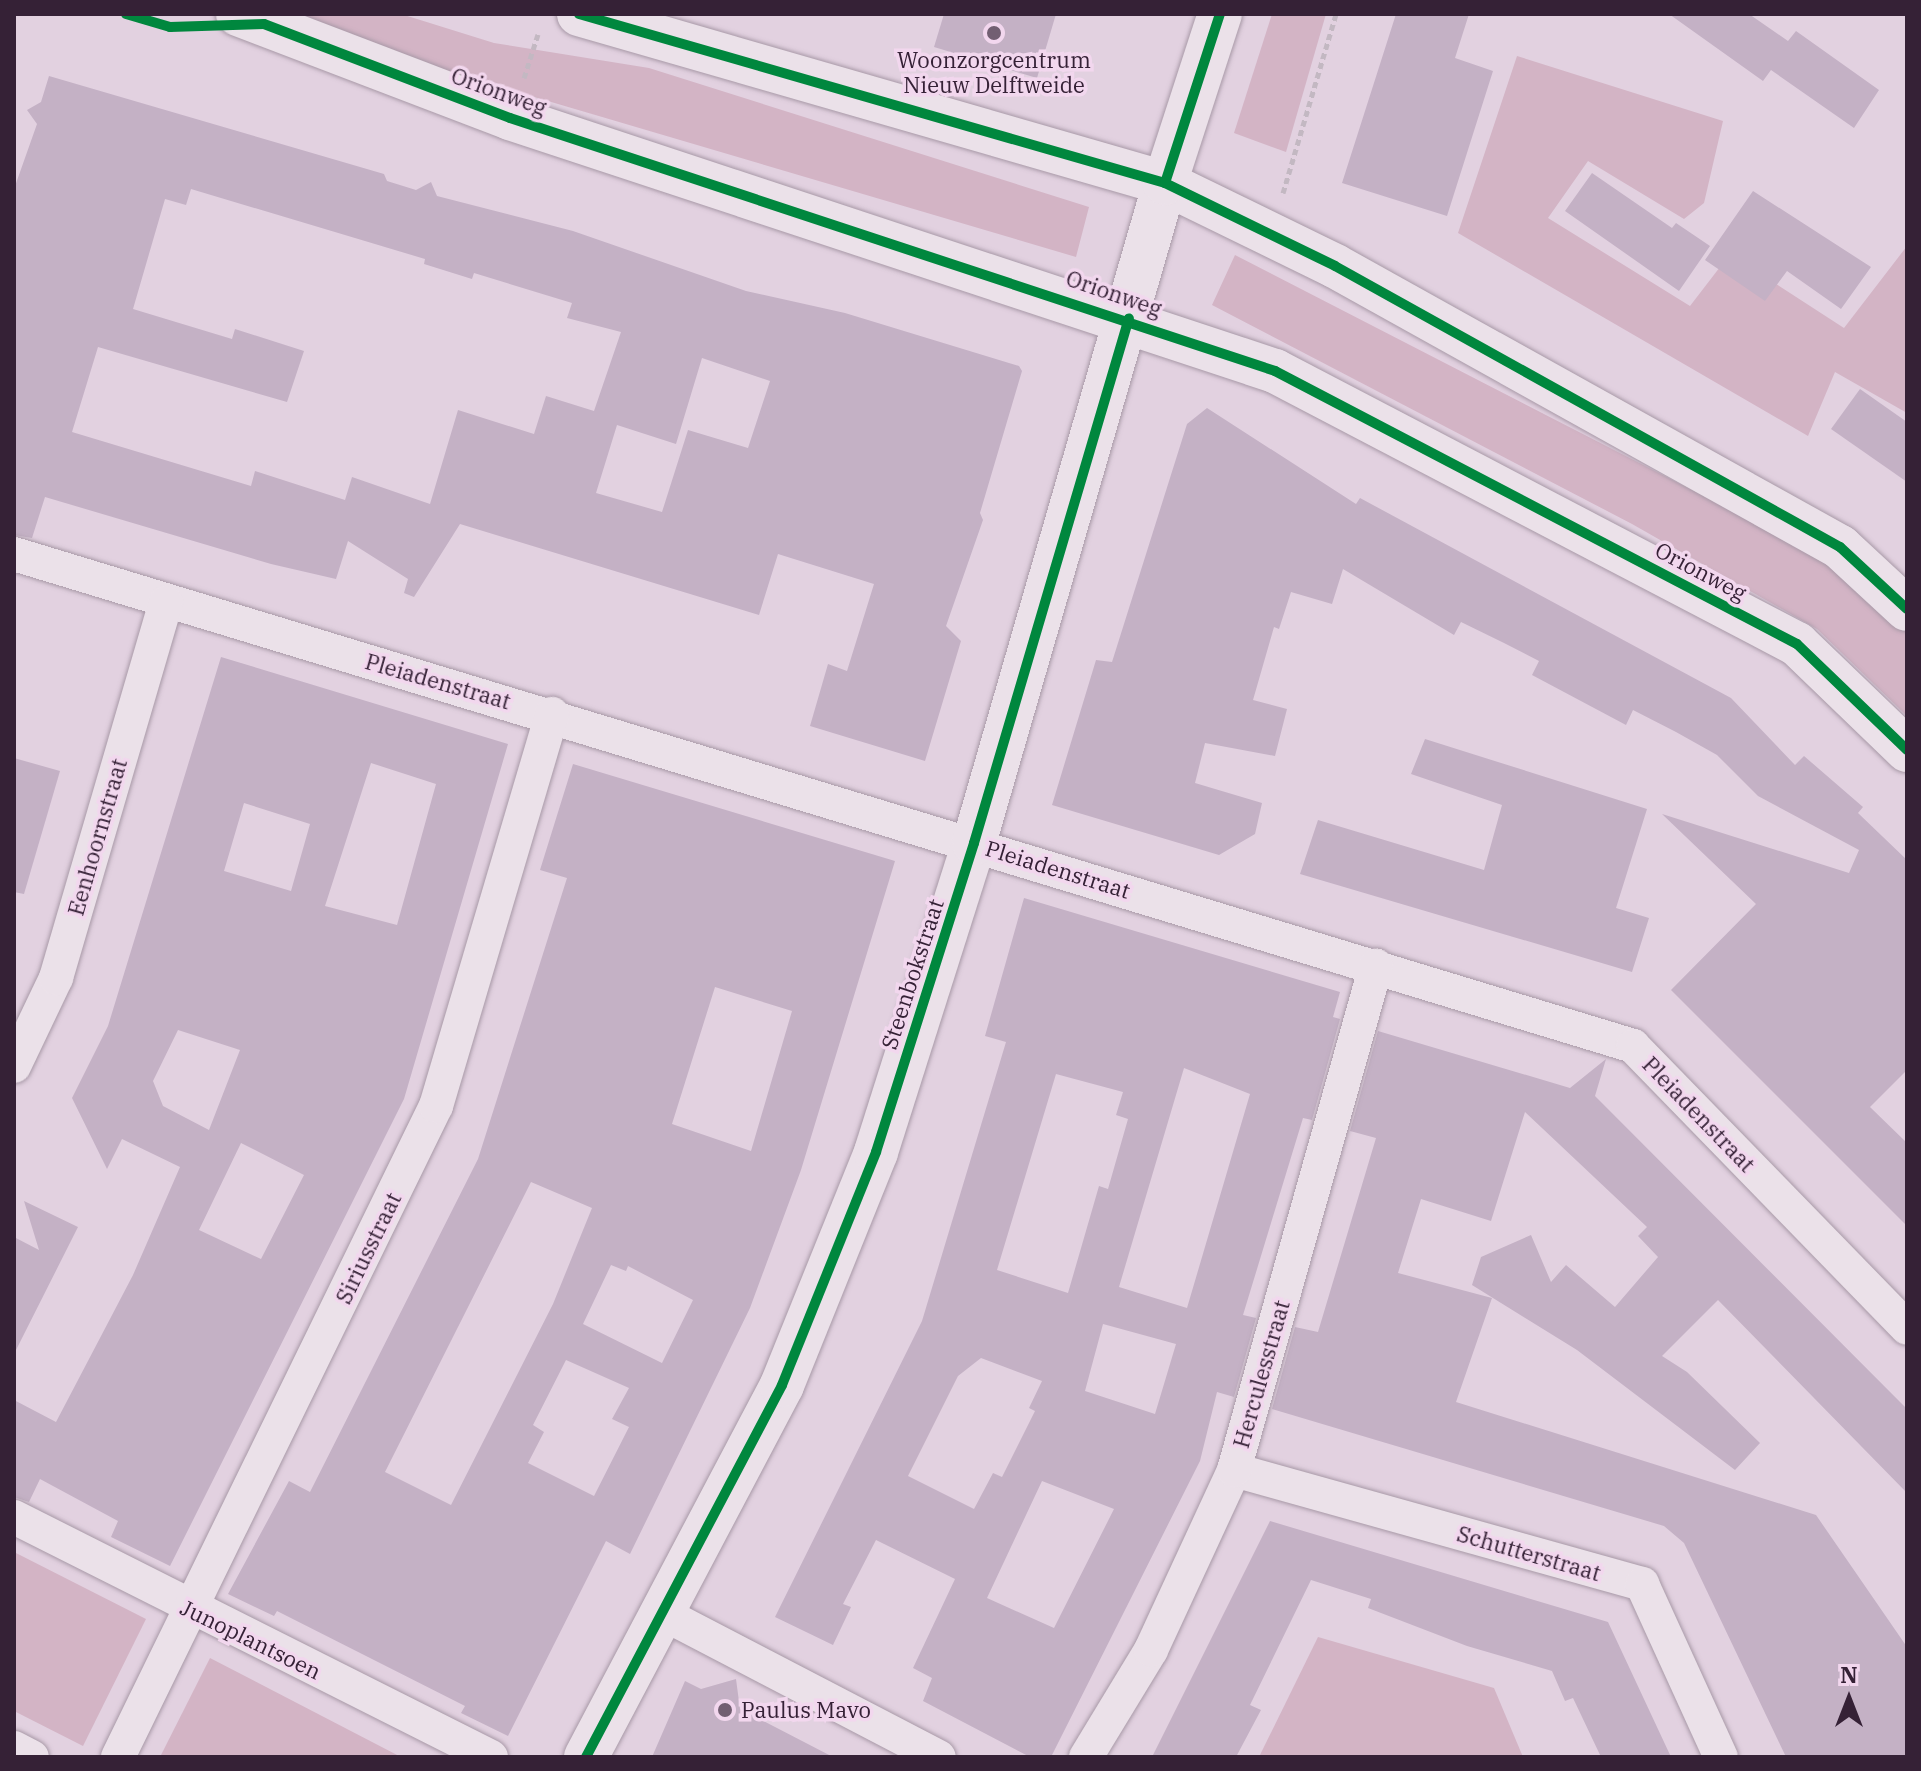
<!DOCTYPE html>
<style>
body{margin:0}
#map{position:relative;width:1921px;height:1771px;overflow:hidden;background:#e2d1e0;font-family:"IBM Plex Serif",serif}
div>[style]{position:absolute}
.green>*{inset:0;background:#d3b4c5}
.building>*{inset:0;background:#c4b1c5}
.path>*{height:5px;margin-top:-2.5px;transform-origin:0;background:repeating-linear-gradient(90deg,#c3b8c2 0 6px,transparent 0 10px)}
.roads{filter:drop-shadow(0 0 2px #a899a7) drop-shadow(0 0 2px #a899a7)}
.street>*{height:34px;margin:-17px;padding:0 17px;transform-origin:17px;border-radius:17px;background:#ebe1e9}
.secondary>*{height:44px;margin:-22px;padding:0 22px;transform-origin:22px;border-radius:22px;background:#ebe1e9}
.cycleway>*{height:10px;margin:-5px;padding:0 5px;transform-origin:5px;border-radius:5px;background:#00873e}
.dots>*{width:22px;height:22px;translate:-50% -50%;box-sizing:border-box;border:4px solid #f2d7ee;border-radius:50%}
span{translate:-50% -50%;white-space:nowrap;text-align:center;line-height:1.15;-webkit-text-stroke:7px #f2d7ee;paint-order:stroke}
.poi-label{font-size:22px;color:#352136}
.left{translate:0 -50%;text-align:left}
.street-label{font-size:22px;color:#352136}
.frame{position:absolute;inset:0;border:16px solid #352136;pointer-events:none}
.north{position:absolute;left:1809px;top:1659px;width:80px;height:80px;-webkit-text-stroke:6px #f2d7ee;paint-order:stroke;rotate:0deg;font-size:22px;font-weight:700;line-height:32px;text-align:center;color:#352136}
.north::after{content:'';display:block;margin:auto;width:28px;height:36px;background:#352136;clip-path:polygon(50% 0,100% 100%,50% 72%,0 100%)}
</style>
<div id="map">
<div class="green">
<div style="clip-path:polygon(273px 14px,401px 14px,494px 43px,649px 68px,1089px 207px,1076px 257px,399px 57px)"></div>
<div style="clip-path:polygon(1272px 14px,1326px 14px,1286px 152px,1234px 133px)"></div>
<div style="clip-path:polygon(1517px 56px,1723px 121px,1704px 203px,1684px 219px,1588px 161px,1548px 218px,1690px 306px,1730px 254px,1844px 328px,1907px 246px,1907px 413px,1835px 372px,1808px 436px,1458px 233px)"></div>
<div style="clip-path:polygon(1235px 255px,1830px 561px,1907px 626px,1907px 716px,1817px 629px,1632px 524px,1212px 305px)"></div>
<div style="clip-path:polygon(14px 1552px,146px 1619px,83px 1746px,14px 1711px)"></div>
<div style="clip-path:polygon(1318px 1637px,1494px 1688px,1523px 1757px,1259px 1757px)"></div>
<div style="clip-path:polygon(210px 1658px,401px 1757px,160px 1757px)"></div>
</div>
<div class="building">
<div style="clip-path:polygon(944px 14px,1056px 14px,1037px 78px,934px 47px)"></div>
<div style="clip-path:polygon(1396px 14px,1469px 14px,1455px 58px,1493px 71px,1447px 216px,1342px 183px)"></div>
<div style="clip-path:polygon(1669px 14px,1749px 14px,1788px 41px,1796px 31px,1879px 90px,1854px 128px,1771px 70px,1763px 81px)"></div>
<div style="clip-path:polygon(evenodd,49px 76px,384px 174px,387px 181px,416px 190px,431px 182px,437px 196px,573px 231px,746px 291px,845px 313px,1019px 366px,1022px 371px,980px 513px,983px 520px,946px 626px,961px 641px,925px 761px,810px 726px,828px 664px,847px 671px,874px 584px,778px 554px,759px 615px,460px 524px,414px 597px,404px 593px,408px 579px,348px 541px,336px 579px,271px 564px,45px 497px,32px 538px,14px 535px,14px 189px,37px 124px,27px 110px,41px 102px,49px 76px,191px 189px,425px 259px,424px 264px,472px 279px,474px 273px,572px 303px,567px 318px,621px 332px,594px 411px,546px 396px,534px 434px,458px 410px,430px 504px,352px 477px,345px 500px,255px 471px,251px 486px,72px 432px,98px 347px,287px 402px,304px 351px,235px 329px,232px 339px,133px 309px,165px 199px,186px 205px,191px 189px,49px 76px,702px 358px,770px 381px,748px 448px,688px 430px,662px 512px,596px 493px,617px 425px,676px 444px,702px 358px)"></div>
<div style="clip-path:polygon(1592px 173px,1672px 228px,1676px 223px,1710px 246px,1679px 291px,1565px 211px)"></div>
<div style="clip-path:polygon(1753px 191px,1871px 267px,1841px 309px,1787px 271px,1765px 301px,1705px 260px)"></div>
<div style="clip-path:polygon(1860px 389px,1907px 422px,1907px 482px,1831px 429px)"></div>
<div style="clip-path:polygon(1207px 408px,1356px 504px,1360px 498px,1731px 698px,1795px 765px,1804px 756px,1863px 807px,1858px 813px,1907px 860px,1907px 1070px,1870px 1107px,1907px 1143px,1907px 1226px,1671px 990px,1756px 904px,1662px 814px,1849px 873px,1859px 850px,1758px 796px,1717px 755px,1676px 732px,1633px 710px,1626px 725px,1532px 675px,1539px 661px,1504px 643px,1461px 622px,1454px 635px,1343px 569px,1332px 604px,1291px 592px,1279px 629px,1274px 627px,1253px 700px,1287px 709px,1275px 756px,1205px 743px,1195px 783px,1262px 803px,1255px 834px,1219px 855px,1052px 805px,1096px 660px,1112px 662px,1187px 424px)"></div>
<div style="clip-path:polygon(evenodd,221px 657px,508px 744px,404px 1099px,170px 1566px,111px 1537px,118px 1521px,40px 1479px,29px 1502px,14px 1497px,14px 1400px,56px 1422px,133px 1275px,180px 1167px,122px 1139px,107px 1169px,72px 1098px,108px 1026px,221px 657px,371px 763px,436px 784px,397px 925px,325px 906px,371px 763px,221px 657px,244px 803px,310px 824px,291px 891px,224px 871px,244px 803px,221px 657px,178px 1030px,240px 1050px,209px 1130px,163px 1106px,153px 1081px,178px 1030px,221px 657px,241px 1143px,304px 1175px,261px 1259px,199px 1230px,241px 1143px)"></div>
<div style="clip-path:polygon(1425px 739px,1647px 809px,1616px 908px,1649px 918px,1632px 972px,1300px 874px,1318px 820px,1484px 870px,1502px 805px,1411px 774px)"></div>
<div style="clip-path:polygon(14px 758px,60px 771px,24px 894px,14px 892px)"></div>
<div style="clip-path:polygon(evenodd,573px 764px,895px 861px,801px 1170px,750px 1308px,630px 1554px,606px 1541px,508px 1736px,461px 1713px,465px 1706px,277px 1611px,274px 1616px,228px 1594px,289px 1481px,310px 1492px,478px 1159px,567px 878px,540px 870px,573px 764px,715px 987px,792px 1011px,751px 1151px,672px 1124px,715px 987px,573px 764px,531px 1182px,592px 1208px,553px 1304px,451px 1505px,385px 1472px,531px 1182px,573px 764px,611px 1265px,626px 1271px,628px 1266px,693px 1300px,662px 1363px,583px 1324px,611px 1265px,573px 764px,566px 1360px,629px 1388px,612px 1419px,629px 1427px,594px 1496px,528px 1463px,544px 1432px,533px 1425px,566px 1360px)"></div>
<div style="clip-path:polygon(evenodd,1024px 898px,1340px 992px,1333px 1017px,1340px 1019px,1312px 1120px,1303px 1118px,1243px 1315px,1256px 1318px,1234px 1397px,1217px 1392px,1200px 1461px,1051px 1757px,1030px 1757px,923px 1701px,932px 1678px,913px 1668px,955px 1579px,876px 1540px,843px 1604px,851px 1607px,833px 1645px,775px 1617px,922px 1321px,1006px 1042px,985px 1036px,1024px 898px,1184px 1068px,1250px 1094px,1187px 1308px,1119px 1287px,1184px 1068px,1024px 898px,1056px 1074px,1123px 1092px,1116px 1115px,1128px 1119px,1108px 1189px,1099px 1186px,1068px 1293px,997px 1270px,1056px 1074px,1024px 898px,1103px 1324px,1176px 1344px,1155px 1414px,1085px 1391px,1103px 1324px,1024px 898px,981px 1358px,1042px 1381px,1029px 1408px,1035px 1411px,1002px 1477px,993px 1473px,974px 1509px,908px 1476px,958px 1376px,981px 1358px,1024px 898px,1042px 1481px,1114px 1509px,1054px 1628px,987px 1598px,1042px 1481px)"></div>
<div style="clip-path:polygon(1378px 1031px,1570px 1088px,1606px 1059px,1595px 1096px,1907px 1409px,1907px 1493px,1718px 1300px,1662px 1356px,1687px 1372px,1760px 1443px,1735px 1470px,1577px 1350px,1472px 1285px,1481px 1257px,1531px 1235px,1551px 1282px,1566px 1265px,1615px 1307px,1658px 1257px,1638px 1236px,1647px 1227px,1525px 1112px,1491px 1221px,1421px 1199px,1398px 1273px,1492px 1298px,1456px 1402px,1816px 1515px,1907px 1647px,1907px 1757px,1786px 1757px,1684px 1543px,1664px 1526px,1272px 1409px,1295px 1327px,1318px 1332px,1376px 1138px,1350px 1131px)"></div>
<div style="clip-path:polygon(24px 1201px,78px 1227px,14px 1354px,14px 1237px,39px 1250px)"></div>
<div style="clip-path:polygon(1270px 1521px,1608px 1622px,1671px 1757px,1601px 1757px,1573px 1698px,1565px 1701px,1552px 1671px,1467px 1646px,1368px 1608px,1371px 1599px,1311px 1580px,1250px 1705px,1261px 1710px,1236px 1757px,1152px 1757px)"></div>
<div style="clip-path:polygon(736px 1679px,740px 1709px,833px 1757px,652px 1757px,685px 1681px,701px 1689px)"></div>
</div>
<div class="path">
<div style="left:524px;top:78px;width:46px;rotate:-72.3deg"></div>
<div style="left:1283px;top:193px;width:187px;rotate:-73.5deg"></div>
</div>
<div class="roads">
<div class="street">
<div style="left:14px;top:554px;width:1692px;rotate:16.9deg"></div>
<div style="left:1633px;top:1046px;width:393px;rotate:45.8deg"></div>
<div style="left:14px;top:1066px;width:98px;rotate:-64.5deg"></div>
<div style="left:56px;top:978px;width:391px;rotate:-73.7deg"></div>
<div style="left:1234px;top:1470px;width:424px;rotate:15.6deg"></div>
<div style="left:1642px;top:1584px;width:190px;rotate:65.5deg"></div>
<div style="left:14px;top:1517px;width:534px;rotate:26.71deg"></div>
<div style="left:662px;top:1613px;width:312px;rotate:27.5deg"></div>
<div style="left:14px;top:1748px;width:20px;rotate:27deg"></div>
<div style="left:118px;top:1757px;width:725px;rotate:-63.97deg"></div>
<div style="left:436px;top:1106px;width:409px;rotate:-73.5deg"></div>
<div style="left:1086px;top:1757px;width:125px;rotate:-58.7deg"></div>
<div style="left:1151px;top:1650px;width:198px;rotate:-65.2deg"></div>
<div style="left:1234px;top:1470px;width:524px;rotate:-74.27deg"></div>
</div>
<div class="secondary">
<div style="left:238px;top:14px;width:291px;rotate:20.9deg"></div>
<div style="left:510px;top:118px;width:806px;rotate:18.3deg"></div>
<div style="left:1275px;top:371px;width:589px;rotate:27.61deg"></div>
<div style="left:1797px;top:644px;width:153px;rotate:43.9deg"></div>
<div style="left:579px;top:14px;width:610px;rotate:16.09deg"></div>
<div style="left:1165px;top:183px;width:189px;rotate:26deg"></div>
<div style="left:1335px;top:266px;width:578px;rotate:29.09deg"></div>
<div style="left:1840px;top:547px;width:91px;rotate:42.8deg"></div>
<div style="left:586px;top:1757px;width:420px;rotate:-62.2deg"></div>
<div style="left:782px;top:1385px;width:251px;rotate:-68deg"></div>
<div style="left:876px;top:1152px;width:324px;rotate:-72.4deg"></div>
<div style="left:974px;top:843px;width:687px;rotate:-73.86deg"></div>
<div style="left:1165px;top:183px;width:178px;rotate:-72deg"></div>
</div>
</div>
<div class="cycleway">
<div style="left:126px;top:14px;width:46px;rotate:16.5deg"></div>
<div style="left:170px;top:27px;width:94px;rotate:-1.8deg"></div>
<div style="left:264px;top:24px;width:263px;rotate:20.9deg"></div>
<div style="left:510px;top:118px;width:806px;rotate:18.3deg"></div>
<div style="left:1275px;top:371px;width:589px;rotate:27.61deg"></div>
<div style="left:1797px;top:644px;width:153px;rotate:43.9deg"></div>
<div style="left:579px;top:14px;width:610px;rotate:16.09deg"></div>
<div style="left:1165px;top:183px;width:189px;rotate:26deg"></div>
<div style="left:1335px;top:266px;width:578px;rotate:29.09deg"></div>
<div style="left:1840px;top:547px;width:91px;rotate:42.8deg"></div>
<div style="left:1165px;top:183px;width:178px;rotate:-72deg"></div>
<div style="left:586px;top:1757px;width:420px;rotate:-62.2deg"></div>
<div style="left:782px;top:1385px;width:251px;rotate:-68deg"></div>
<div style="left:876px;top:1152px;width:324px;rotate:-72.4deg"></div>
<div style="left:974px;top:843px;width:547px;rotate:-73.55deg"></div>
</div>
<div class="dots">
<div style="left:994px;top:33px;background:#725f72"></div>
<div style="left:725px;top:1710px;background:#725f72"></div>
</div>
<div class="poi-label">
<span style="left:994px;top:72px">Woonzorgcentrum<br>Nieuw Delftweide</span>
<span class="left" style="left:741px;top:1710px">Paulus Mavo</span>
</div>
<div class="street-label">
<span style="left:499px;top:91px;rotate:20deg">Orionweg</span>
<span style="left:1114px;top:293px;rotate:19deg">Orionweg</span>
<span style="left:1701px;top:571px;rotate:28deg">Orionweg</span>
<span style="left:438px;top:681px;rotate:16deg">Pleiadenstraat</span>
<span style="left:97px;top:837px;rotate:-74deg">Eenhoornstraat</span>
<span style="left:1058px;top:869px;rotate:17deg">Pleiadenstraat</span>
<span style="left:912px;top:974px;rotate:-72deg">Steenbokstraat</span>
<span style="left:1699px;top:1114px;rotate:46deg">Pleiadenstraat</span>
<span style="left:368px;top:1248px;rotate:-64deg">Siriusstraat</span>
<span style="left:1261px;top:1374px;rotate:-74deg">Herculesstraat</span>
<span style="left:1529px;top:1553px;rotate:16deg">Schutterstraat</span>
<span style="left:251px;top:1639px;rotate:26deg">Junoplantsoen</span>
</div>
<div class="frame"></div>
<div class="north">N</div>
</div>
